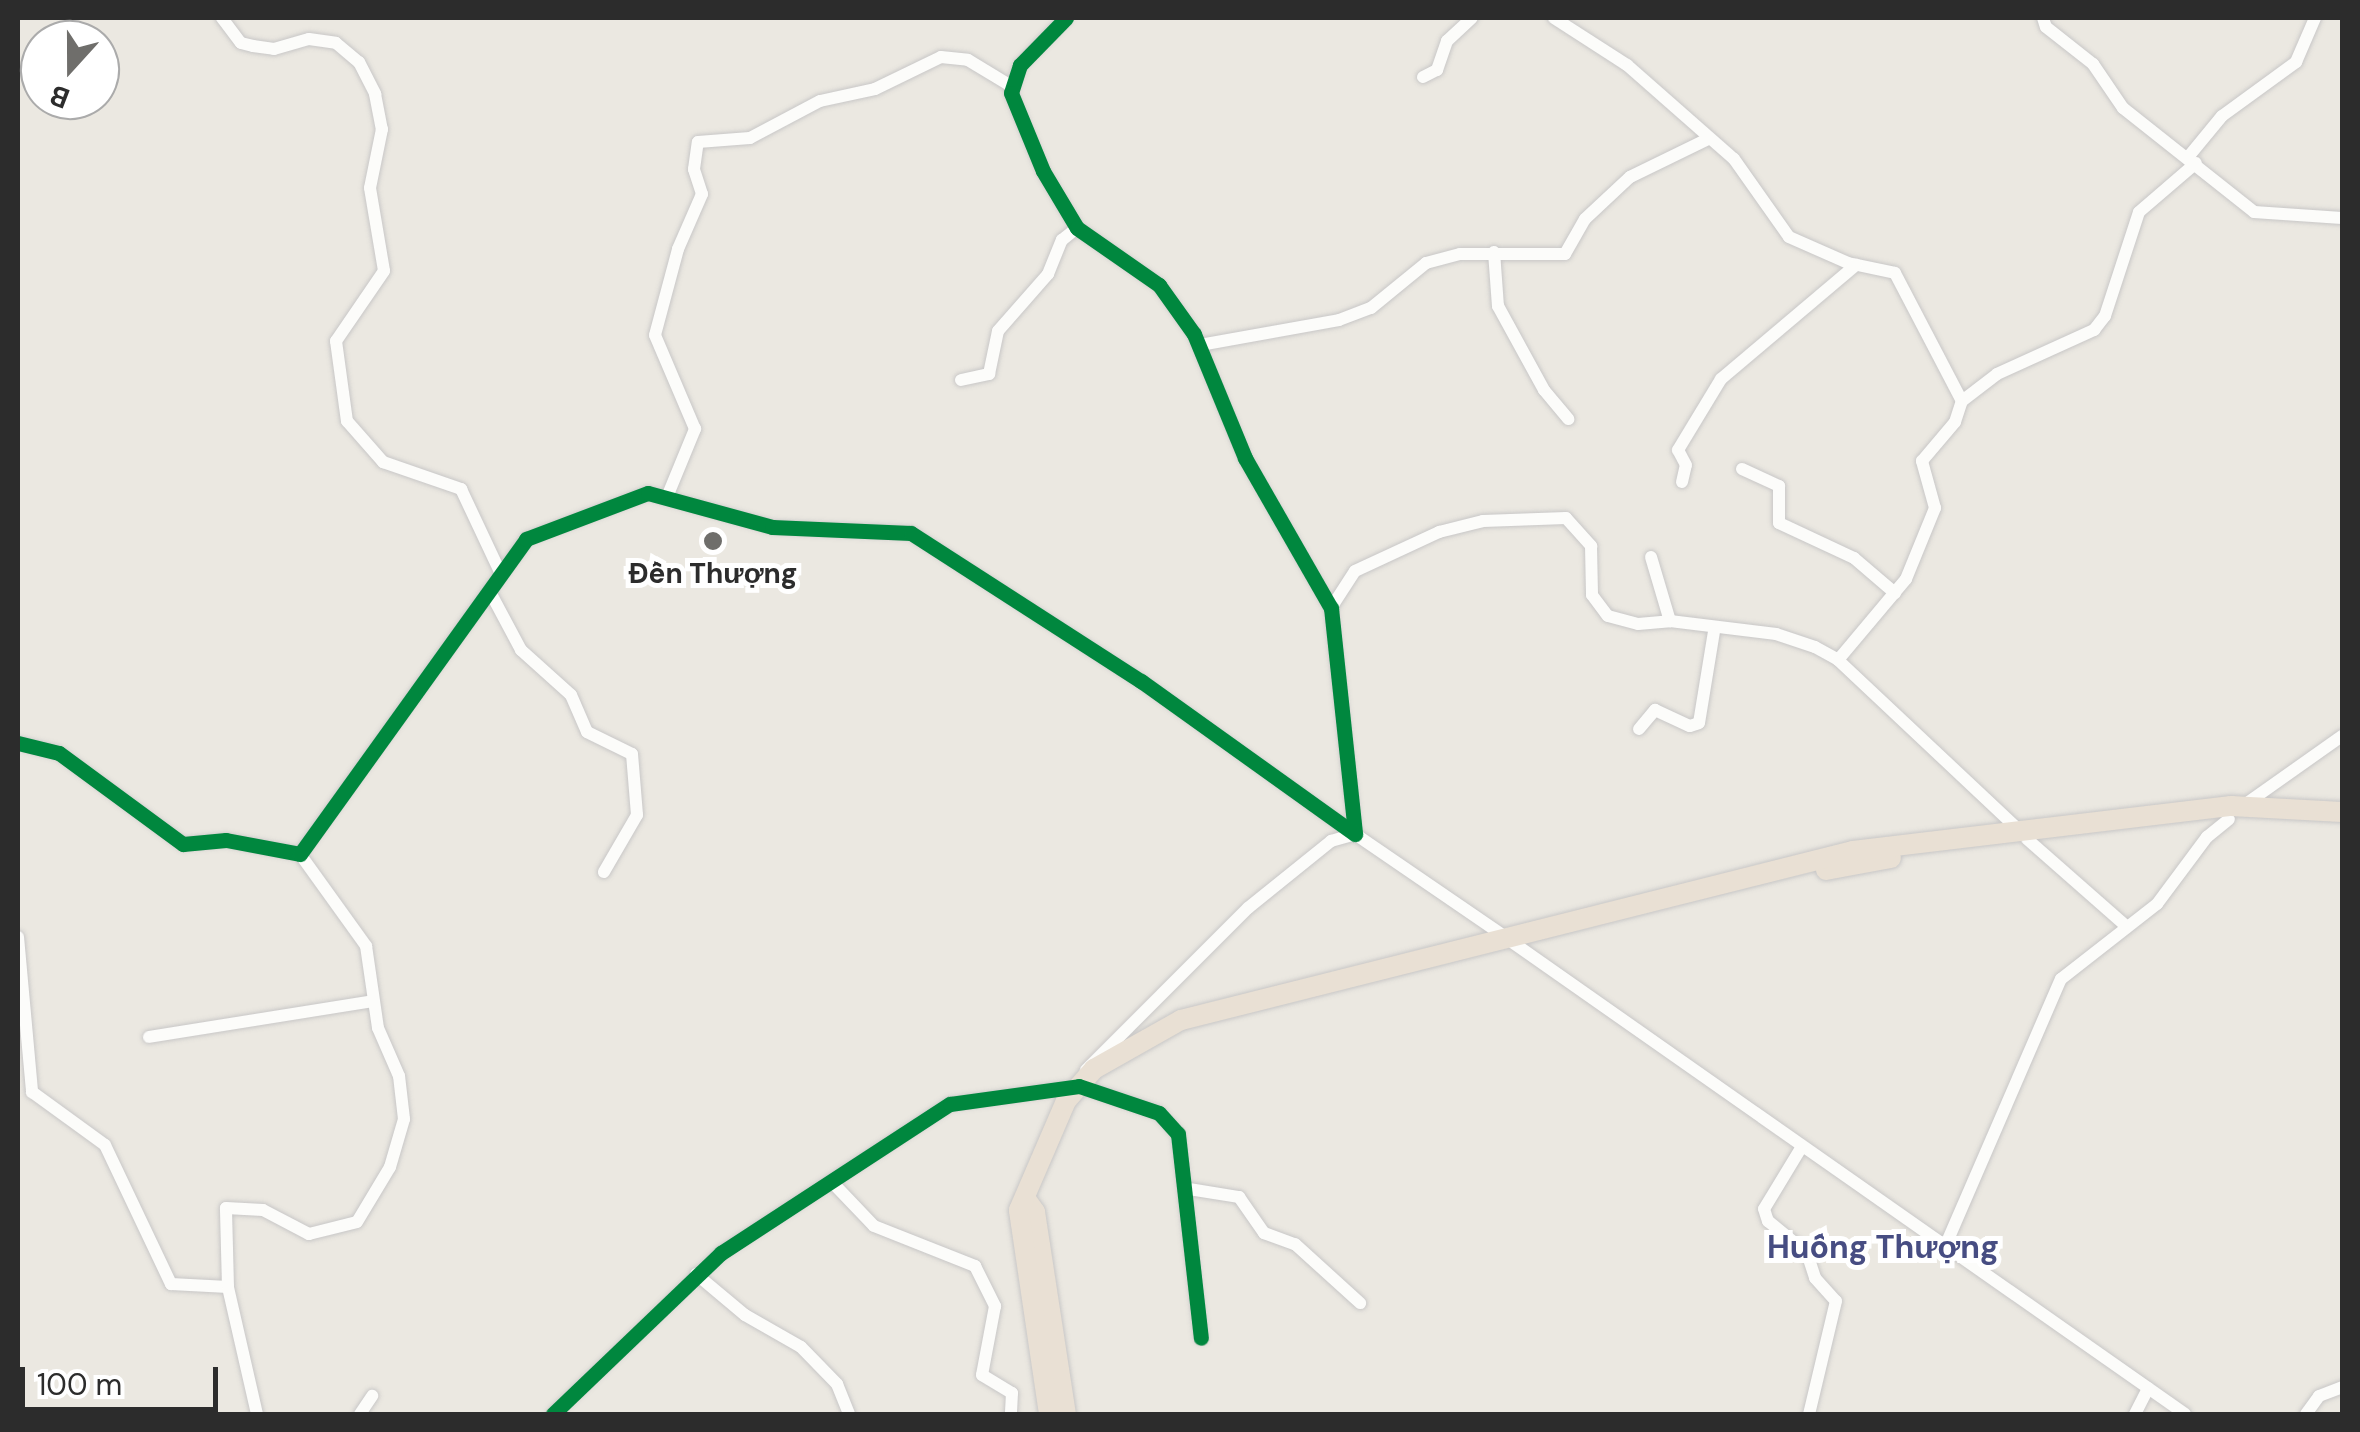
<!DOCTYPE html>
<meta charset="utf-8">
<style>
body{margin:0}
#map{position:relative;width:2360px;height:1432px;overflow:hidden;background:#ebe8e1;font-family:"DM Sans",sans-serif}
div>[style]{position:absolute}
.roads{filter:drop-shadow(0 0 2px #c8c7c7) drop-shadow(0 0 2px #c8c7c7)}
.minor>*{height:12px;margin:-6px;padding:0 6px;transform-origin:6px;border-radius:6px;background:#fcfcfa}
.highway>*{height:20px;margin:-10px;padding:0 10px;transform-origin:10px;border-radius:10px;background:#e9e0d4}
.cycleway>*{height:15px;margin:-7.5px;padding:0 7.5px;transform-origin:7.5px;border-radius:7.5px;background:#00873e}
.dots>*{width:28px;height:28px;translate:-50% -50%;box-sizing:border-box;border:5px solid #fff;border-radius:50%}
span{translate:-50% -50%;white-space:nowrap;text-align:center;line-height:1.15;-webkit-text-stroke:10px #fff;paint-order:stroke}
.poi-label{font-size:28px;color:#2c2c2c;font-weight:700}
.quarter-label{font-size:32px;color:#474d82;font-weight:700}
.frame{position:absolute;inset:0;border:20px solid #2c2c2c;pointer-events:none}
.north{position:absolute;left:20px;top:20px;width:100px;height:100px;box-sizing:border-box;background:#fff;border:2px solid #ababab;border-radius:50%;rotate:201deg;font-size:28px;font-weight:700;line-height:40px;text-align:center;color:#2c2c2c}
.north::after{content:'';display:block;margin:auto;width:35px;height:45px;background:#6f6e6b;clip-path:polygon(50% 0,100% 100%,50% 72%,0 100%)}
.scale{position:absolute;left:20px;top:1367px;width:198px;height:45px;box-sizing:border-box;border:5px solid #2c2c2c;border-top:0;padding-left:12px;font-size:30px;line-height:35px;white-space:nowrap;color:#2c2c2c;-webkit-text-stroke:8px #fff;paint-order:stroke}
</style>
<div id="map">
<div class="roads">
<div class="minor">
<div style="left:222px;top:18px;width:31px;rotate:53deg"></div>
<div style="left:241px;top:43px;width:12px;rotate:14deg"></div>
<div style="left:253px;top:46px;width:21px;rotate:8deg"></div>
<div style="left:274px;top:49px;width:36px;rotate:-16deg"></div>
<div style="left:309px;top:39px;width:27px;rotate:8deg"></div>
<div style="left:336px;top:43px;width:30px;rotate:40deg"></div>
<div style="left:359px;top:62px;width:36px;rotate:63deg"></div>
<div style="left:375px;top:94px;width:36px;rotate:79deg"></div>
<div style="left:382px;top:129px;width:60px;rotate:101.5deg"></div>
<div style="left:370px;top:188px;width:84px;rotate:80.4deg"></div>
<div style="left:384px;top:271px;width:85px;rotate:124.4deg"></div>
<div style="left:336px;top:341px;width:81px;rotate:82.2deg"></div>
<div style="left:347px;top:421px;width:55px;rotate:48.7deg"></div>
<div style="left:383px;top:462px;width:83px;rotate:19.1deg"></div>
<div style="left:461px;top:489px;width:92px;rotate:64.8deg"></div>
<div style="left:1066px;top:18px;width:66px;rotate:134.4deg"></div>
<div style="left:1020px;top:65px;width:29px;rotate:108deg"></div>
<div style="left:1011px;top:93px;width:84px;rotate:67.7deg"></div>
<div style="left:1043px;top:171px;width:66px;rotate:59.2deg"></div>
<div style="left:1077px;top:228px;width:100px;rotate:34.8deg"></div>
<div style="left:1159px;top:285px;width:60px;rotate:54.5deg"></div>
<div style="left:1194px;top:334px;width:134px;rotate:67.6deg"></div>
<div style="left:1245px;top:458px;width:173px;rotate:60.2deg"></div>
<div style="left:1331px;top:608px;width:227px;rotate:83.9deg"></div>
<div style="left:1554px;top:18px;width:87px;rotate:32.8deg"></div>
<div style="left:1627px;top:65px;width:142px;rotate:41.3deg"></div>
<div style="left:1734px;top:159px;width:95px;rotate:54.8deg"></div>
<div style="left:1789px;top:237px;width:64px;rotate:23.8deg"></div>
<div style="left:1848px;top:263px;width:48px;rotate:12deg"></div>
<div style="left:1895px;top:273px;width:144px;rotate:62.4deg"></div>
<div style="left:2043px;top:18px;width:9px;rotate:72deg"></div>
<div style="left:2046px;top:27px;width:60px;rotate:38.2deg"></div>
<div style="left:2093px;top:64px;width:53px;rotate:55.7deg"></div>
<div style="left:2123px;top:108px;width:167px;rotate:38.4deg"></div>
<div style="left:2254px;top:212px;width:88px;rotate:3.9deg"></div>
<div style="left:1423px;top:77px;width:16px;rotate:-27deg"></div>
<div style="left:1437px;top:70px;width:31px;rotate:-71deg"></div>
<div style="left:1447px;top:41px;width:34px;rotate:-43deg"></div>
<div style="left:2189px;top:156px;width:52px;rotate:-50.5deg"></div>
<div style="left:2222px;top:116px;width:92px;rotate:-36.1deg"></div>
<div style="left:2296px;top:62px;width:48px;rotate:-66.6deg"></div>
<div style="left:1494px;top:252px;width:54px;rotate:85.8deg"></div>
<div style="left:1498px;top:306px;width:96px;rotate:61.3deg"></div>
<div style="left:1544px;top:390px;width:38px;rotate:50deg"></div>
<div style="left:1200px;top:345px;width:141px;rotate:-10.2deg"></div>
<div style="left:1339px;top:320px;width:34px;rotate:-21deg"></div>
<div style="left:1371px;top:308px;width:71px;rotate:-39.3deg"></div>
<div style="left:1426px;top:263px;width:35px;rotate:-15deg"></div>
<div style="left:1460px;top:254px;width:105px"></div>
<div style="left:1565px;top:254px;width:40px;rotate:-60.3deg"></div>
<div style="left:1585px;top:219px;width:62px;rotate:-43deg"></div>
<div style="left:1630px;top:177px;width:85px;rotate:-26deg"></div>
<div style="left:961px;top:380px;width:29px;rotate:-12deg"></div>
<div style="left:989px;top:374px;width:44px;rotate:-78.2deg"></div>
<div style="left:998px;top:331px;width:76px;rotate:-48.7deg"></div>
<div style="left:1048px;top:274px;width:37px;rotate:-68deg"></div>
<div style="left:1062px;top:240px;width:19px;rotate:-39deg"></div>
<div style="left:1742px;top:469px;width:41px;rotate:24.7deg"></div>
<div style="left:1779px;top:486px;width:37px;rotate:90deg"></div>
<div style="left:1779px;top:523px;width:83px;rotate:25deg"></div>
<div style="left:1854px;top:558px;width:54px;rotate:40.5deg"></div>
<div style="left:1682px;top:482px;width:17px;rotate:-77deg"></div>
<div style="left:1686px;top:465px;width:17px;rotate:-118deg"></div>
<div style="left:1678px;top:450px;width:83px;rotate:-58.8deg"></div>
<div style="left:1721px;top:379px;width:177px;rotate:-40.2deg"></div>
<div style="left:667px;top:497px;width:74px;rotate:-67.6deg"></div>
<div style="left:695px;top:429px;width:102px;rotate:-113.1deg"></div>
<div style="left:655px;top:335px;width:89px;rotate:-75deg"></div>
<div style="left:678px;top:249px;width:60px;rotate:-66.4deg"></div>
<div style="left:702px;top:194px;width:26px;rotate:-108deg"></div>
<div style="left:694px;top:169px;width:27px;rotate:-82deg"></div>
<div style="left:698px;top:142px;width:52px;rotate:-4.4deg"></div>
<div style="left:750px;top:138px;width:79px;rotate:-27.9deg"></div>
<div style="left:820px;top:101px;width:56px;rotate:-12.3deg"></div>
<div style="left:875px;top:89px;width:73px;rotate:-25.9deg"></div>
<div style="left:941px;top:57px;width:27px;rotate:6deg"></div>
<div style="left:968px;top:60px;width:50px;rotate:31.2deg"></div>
<div style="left:1651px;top:557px;width:67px;rotate:73.5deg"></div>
<div style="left:489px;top:590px;width:68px;rotate:61.9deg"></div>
<div style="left:521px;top:650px;width:67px;rotate:42deg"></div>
<div style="left:571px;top:695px;width:40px;rotate:66.6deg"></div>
<div style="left:587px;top:732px;width:50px;rotate:26.1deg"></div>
<div style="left:632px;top:754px;width:61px;rotate:85.3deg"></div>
<div style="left:637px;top:815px;width:66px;rotate:120.1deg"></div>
<div style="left:1331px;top:608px;width:44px;rotate:-57deg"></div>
<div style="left:1355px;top:571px;width:93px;rotate:-24.9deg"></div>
<div style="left:1439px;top:532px;width:45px;rotate:-14deg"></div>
<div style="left:1483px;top:521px;width:83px;rotate:-2.1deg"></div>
<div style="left:1566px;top:518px;width:38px;rotate:48deg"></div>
<div style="left:1591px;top:546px;width:49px;rotate:88.8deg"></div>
<div style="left:1592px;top:595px;width:26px;rotate:53deg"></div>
<div style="left:1608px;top:616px;width:31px;rotate:15deg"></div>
<div style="left:1638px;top:624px;width:32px;rotate:-5deg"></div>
<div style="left:1670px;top:621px;width:107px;rotate:7deg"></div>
<div style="left:1776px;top:634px;width:41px;rotate:18.4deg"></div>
<div style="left:1815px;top:647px;width:26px;rotate:29deg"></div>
<div style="left:1838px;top:660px;width:244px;rotate:43.2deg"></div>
<div style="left:1838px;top:660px;width:106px;rotate:-50deg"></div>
<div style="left:1906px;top:579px;width:77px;rotate:-67.8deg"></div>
<div style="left:1935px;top:508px;width:49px;rotate:-105.5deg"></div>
<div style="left:1922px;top:461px;width:51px;rotate:-49.8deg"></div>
<div style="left:1955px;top:422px;width:22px;rotate:-72deg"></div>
<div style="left:1962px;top:401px;width:44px;rotate:-37.6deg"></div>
<div style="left:1997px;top:374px;width:107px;rotate:-24.4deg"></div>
<div style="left:2094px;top:330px;width:18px;rotate:-52deg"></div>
<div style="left:2105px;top:316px;width:109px;rotate:-71.9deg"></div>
<div style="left:2139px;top:212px;width:75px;rotate:-40.7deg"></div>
<div style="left:1639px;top:729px;width:25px;rotate:-50deg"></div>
<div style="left:1655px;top:710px;width:38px;rotate:25deg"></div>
<div style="left:1690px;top:726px;width:9px;rotate:-18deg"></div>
<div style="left:1699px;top:723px;width:93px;rotate:-80.7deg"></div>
<div style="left:18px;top:743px;width:42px;rotate:13.7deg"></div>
<div style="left:59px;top:753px;width:154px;rotate:36.3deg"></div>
<div style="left:183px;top:844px;width:43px;rotate:-5.3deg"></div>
<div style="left:226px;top:840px;width:75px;rotate:10.7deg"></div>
<div style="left:300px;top:854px;width:388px;rotate:-54.3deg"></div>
<div style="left:526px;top:539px;width:130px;rotate:-20.7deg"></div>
<div style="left:648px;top:493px;width:129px;rotate:15.3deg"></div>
<div style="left:772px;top:527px;width:139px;rotate:2.5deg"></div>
<div style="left:911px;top:533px;width:274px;rotate:32.8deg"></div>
<div style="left:1141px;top:681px;width:263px;rotate:35.6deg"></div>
<div style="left:2243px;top:806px;width:121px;rotate:-35.3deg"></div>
<div style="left:2027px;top:839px;width:133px;rotate:41.3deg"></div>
<div style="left:18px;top:937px;width:156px;rotate:84.8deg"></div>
<div style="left:32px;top:1092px;width:90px;rotate:36deg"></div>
<div style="left:105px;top:1145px;width:154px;rotate:64.6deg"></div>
<div style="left:171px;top:1284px;width:57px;rotate:3deg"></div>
<div style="left:1512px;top:942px;width:822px;rotate:35.04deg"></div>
<div style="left:149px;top:1037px;width:227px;rotate:-9.1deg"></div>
<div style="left:1086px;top:1070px;width:229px;rotate:-45deg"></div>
<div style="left:1248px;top:908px;width:107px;rotate:-38.9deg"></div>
<div style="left:1331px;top:841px;width:25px;rotate:-16deg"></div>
<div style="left:1355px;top:834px;width:177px;rotate:34.4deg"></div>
<div style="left:1801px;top:1148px;width:71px;rotate:121.2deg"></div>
<div style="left:1764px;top:1209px;width:13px;rotate:72deg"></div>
<div style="left:1768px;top:1221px;width:50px;rotate:39.4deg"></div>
<div style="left:1807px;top:1253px;width:26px;rotate:72deg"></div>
<div style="left:1815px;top:1278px;width:31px;rotate:48deg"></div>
<div style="left:1836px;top:1301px;width:116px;rotate:103.4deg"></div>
<div style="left:831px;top:1181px;width:62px;rotate:46.3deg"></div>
<div style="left:874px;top:1226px;width:109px;rotate:21.6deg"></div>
<div style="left:975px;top:1266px;width:45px;rotate:63.4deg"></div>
<div style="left:995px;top:1306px;width:70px;rotate:100.7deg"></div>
<div style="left:982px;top:1375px;width:35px;rotate:31deg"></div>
<div style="left:1012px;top:1393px;width:21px;rotate:93deg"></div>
<div style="left:1189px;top:1189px;width:51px;rotate:9.1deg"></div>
<div style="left:1239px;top:1197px;width:44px;rotate:55.2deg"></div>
<div style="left:1264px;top:1233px;width:33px;rotate:20deg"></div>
<div style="left:1295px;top:1244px;width:88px;rotate:42.2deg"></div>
<div style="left:1944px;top:1249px;width:294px;rotate:-66.6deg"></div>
<div style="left:2061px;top:979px;width:122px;rotate:-38deg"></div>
<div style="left:2157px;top:904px;width:84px;rotate:-53.3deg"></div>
<div style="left:2207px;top:837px;width:28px;rotate:-39deg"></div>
<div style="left:696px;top:1274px;width:64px;rotate:39.9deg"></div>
<div style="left:745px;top:1315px;width:64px;rotate:29.7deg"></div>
<div style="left:801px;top:1347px;width:52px;rotate:45.8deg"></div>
<div style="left:837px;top:1384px;width:32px;rotate:68deg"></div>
<div style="left:257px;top:1414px;width:130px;rotate:-102.9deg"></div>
<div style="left:228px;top:1287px;width:79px;rotate:-91.5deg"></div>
<div style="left:226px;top:1208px;width:37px;rotate:3deg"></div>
<div style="left:263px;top:1210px;width:52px;rotate:27.6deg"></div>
<div style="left:309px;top:1234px;width:49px;rotate:-14deg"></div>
<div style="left:357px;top:1222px;width:64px;rotate:-59deg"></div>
<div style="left:390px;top:1167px;width:50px;rotate:-73.7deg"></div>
<div style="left:404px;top:1119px;width:43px;rotate:-96.6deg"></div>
<div style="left:399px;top:1076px;width:52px;rotate:-113.6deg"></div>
<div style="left:378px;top:1028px;width:83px;rotate:-98.3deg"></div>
<div style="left:366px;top:946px;width:113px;rotate:-125.7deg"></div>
<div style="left:360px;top:1414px;width:22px;rotate:-56deg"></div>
<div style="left:553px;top:1414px;width:233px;rotate:-43.8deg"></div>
<div style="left:721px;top:1253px;width:273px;rotate:-33.1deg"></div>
<div style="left:950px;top:1104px;width:130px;rotate:-7.9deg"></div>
<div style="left:1079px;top:1086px;width:84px;rotate:18.6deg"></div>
<div style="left:1159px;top:1113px;width:28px;rotate:48deg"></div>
<div style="left:1178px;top:1134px;width:205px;rotate:83.6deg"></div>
<div style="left:2135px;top:1414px;width:29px;rotate:-63deg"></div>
<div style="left:2306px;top:1414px;width:22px;rotate:-54deg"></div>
<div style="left:2319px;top:1396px;width:25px;rotate:-21deg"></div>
</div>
<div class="highway">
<div style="left:1826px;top:870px;width:66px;rotate:-10.5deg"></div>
<div style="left:1025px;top:1198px;width:17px;rotate:54deg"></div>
<div style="left:1035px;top:1212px;width:204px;rotate:81.3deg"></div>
<div style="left:1049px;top:1414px;width:206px;rotate:-98.4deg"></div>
<div style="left:1019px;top:1210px;width:119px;rotate:-66.7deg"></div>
<div style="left:1066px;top:1101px;width:43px;rotate:-48.8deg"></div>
<div style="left:1094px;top:1069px;width:100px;rotate:-29.4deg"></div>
<div style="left:1181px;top:1020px;width:693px;rotate:-14.12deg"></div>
<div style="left:1853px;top:851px;width:381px;rotate:-6.8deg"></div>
<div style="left:2231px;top:806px;width:111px;rotate:3.1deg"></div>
</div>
</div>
<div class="cycleway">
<div style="left:1066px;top:18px;width:66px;rotate:134.4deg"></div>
<div style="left:1020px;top:65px;width:29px;rotate:108deg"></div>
<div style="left:1011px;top:93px;width:84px;rotate:67.7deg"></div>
<div style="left:1043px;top:171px;width:66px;rotate:59.2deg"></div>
<div style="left:1077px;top:228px;width:100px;rotate:34.8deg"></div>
<div style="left:1159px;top:285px;width:60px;rotate:54.5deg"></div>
<div style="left:1194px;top:334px;width:134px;rotate:67.6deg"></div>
<div style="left:1245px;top:458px;width:173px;rotate:60.2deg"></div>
<div style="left:1331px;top:608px;width:227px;rotate:83.9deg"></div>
<div style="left:18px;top:743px;width:42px;rotate:13.7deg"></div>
<div style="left:59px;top:753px;width:154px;rotate:36.3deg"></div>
<div style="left:183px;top:844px;width:43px;rotate:-5.3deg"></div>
<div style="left:226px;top:840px;width:75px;rotate:10.7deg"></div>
<div style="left:300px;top:854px;width:388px;rotate:-54.3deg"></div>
<div style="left:526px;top:539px;width:130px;rotate:-20.7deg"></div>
<div style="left:648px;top:493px;width:129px;rotate:15.3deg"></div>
<div style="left:772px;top:527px;width:139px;rotate:2.5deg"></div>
<div style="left:911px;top:533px;width:274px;rotate:32.8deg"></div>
<div style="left:1141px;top:681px;width:263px;rotate:35.6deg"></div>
<div style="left:553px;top:1414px;width:233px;rotate:-43.8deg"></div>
<div style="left:721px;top:1253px;width:273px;rotate:-33.1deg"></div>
<div style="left:950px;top:1104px;width:130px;rotate:-7.9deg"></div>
<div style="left:1079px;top:1086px;width:84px;rotate:18.6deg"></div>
<div style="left:1159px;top:1113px;width:28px;rotate:48deg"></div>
<div style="left:1178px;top:1134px;width:205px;rotate:83.6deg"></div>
</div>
<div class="dots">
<div style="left:713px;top:541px;background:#6f6e6b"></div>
</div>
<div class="poi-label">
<span style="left:713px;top:574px">Đền Thượng</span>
</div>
<div class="quarter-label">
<span style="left:1883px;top:1247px">Huống Thượng</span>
</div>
<div class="frame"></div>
<div class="north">B</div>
<div class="scale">100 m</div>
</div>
